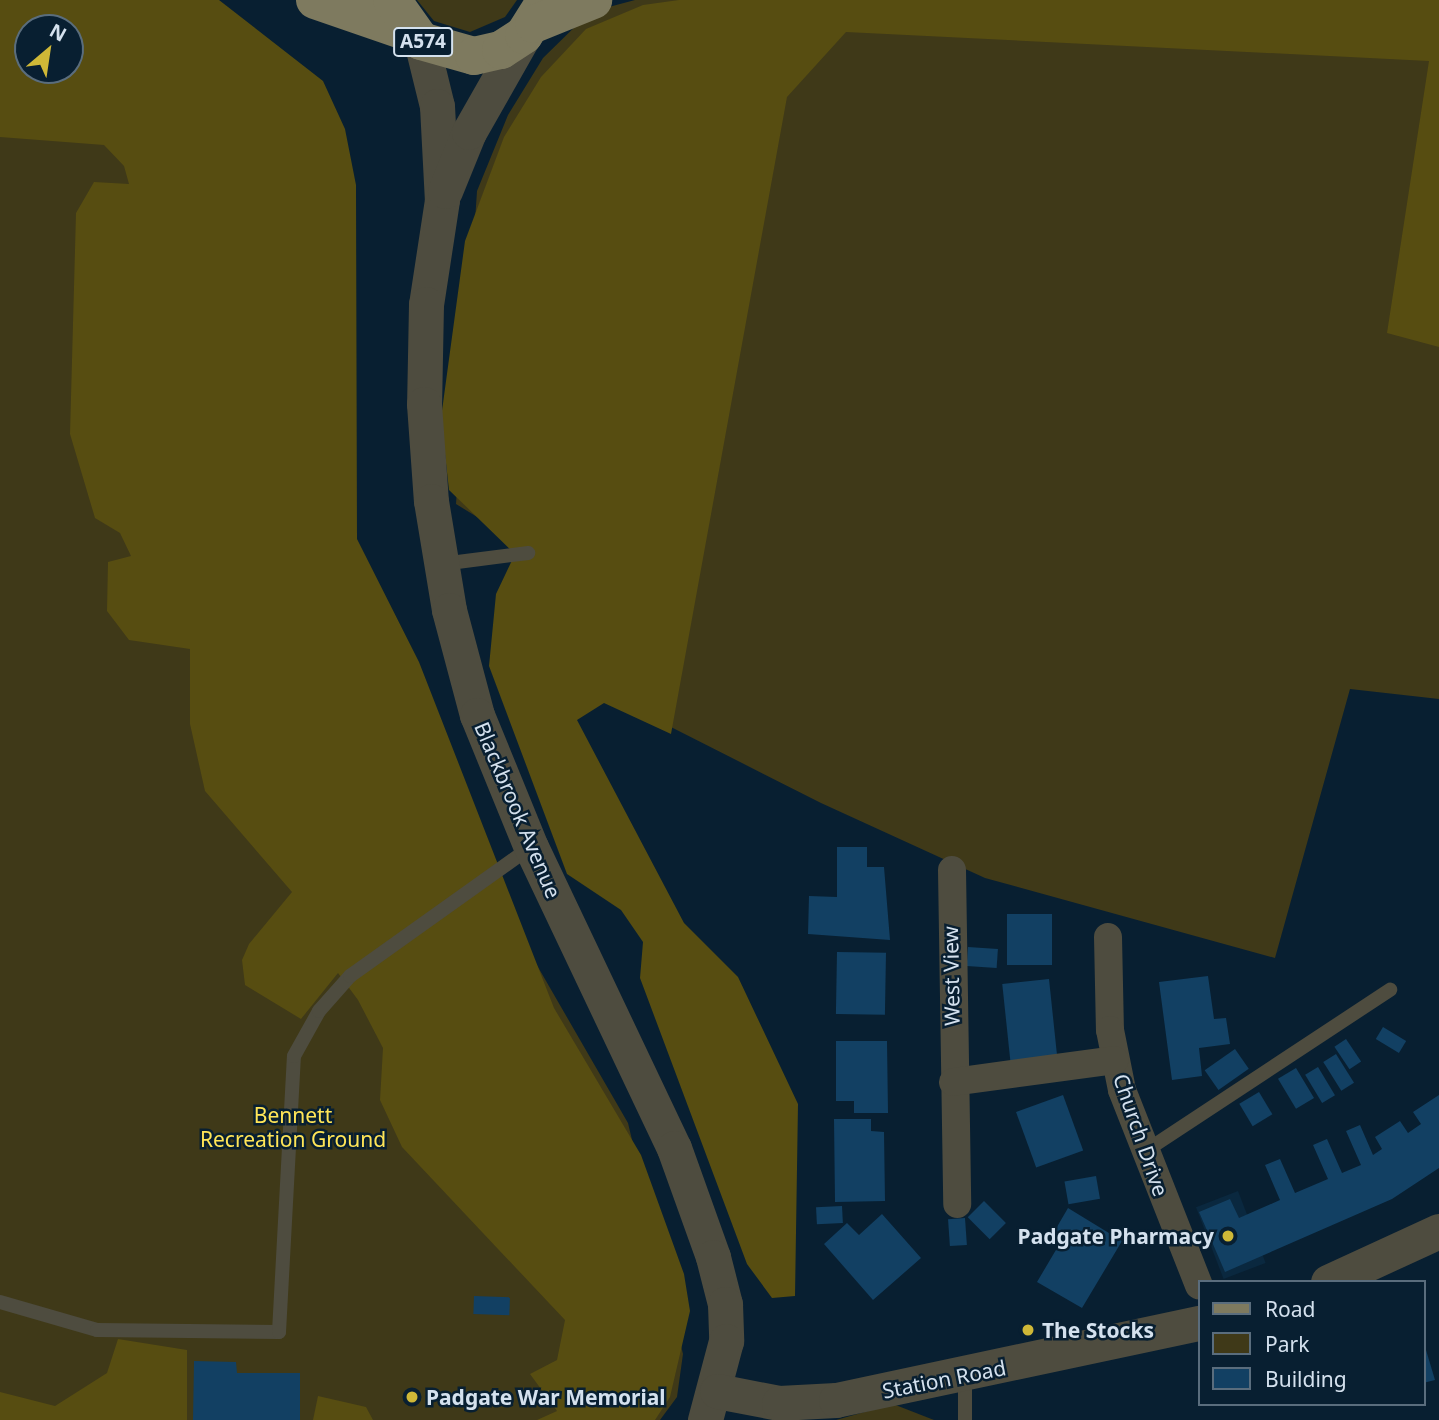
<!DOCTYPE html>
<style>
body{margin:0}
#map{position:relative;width:1439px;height:1420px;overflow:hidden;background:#081f31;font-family:"Noto Sans",sans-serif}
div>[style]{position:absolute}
.built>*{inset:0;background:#0a283f;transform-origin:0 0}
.green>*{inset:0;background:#3f3918}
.forest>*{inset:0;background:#574d11}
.building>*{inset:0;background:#124063;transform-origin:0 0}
.service>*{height:14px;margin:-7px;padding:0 7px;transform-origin:7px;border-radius:7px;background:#4e4c3f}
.minor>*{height:28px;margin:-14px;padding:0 14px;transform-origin:14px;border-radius:14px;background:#4e4c3f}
.tertiary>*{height:35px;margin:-17.5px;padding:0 17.5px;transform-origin:17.5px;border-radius:17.5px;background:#4e4c3f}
.primary>*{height:38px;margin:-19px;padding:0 19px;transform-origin:19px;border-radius:19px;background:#7e7a5f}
.dots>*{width:19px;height:19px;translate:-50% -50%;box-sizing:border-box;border:4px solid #081f31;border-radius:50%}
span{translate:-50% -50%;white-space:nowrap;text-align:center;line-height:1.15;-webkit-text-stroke:5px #081f31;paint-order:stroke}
.shield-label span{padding:2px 5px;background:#081f31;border:2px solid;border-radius:5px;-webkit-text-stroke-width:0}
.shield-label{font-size:19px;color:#d4e1ee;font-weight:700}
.street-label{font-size:21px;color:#d4e1ee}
.park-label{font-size:21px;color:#ffe557}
.poi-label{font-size:21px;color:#d4e1ee;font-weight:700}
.right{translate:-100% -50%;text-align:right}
.left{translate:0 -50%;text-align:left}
.legend{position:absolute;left:1198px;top:1280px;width:228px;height:126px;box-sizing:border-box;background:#081f31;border:2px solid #5a6d7d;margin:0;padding:9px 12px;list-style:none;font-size:21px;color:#d4e1ee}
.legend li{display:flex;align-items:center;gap:14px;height:35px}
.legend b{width:35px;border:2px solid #5a6d7d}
.north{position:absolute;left:14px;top:14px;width:70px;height:70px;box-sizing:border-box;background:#081f31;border:2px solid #5a6d7d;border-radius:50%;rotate:29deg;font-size:19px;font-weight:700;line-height:28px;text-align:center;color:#d4e1ee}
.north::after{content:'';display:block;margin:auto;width:24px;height:32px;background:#cfb837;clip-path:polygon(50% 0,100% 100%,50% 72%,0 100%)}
</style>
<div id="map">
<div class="built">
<div style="left:1238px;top:1191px;width:77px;height:45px;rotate:69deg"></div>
</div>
<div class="green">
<div style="clip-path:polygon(evenodd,0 0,162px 0,362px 662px,628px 1123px,683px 1354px,677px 1397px,660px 1420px,0 1420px,0 0,28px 28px,70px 28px,70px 70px,28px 70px,28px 28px)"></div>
<div style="clip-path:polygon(417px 0,517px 0,505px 17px,470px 32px,434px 21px)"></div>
<div style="clip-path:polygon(635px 0,842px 0,1439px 54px,1439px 699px,1350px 689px,1275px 958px,985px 878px,821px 803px,499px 640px,524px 546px,456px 504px,477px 191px,508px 115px,543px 58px,590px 12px)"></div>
<div style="clip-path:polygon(893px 1404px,934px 1420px,836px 1420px)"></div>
</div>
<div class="forest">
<div style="clip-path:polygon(evenodd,0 0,219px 0,323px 81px,345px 129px,356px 185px,357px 539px,419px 662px,554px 1008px,641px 1155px,684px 1274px,690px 1311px,670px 1397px,655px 1420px,537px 1420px,557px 1411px,530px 1374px,557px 1360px,565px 1320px,402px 1147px,380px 1100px,383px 1048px,358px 1000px,338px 973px,301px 1019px,245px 985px,242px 960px,249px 944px,292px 892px,205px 791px,190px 724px,190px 649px,129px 640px,107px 611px,108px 562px,131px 556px,120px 533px,95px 518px,70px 434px,76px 213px,94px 182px,129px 184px,124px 166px,104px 145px,0 137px,0 0,28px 28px,70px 28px,70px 70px,28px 70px,28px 28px)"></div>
<div style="clip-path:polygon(679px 0,1439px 0,1439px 347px,1387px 333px,1429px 61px,846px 32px,787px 97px,671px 734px,604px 703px,577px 720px,684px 923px,738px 977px,798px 1104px,795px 1296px,772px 1298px,747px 1264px,640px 978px,643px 942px,621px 910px,567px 874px,489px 666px,496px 594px,515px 554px,449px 490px,441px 418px,465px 241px,504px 137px,541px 77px,586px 29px,643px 5px)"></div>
<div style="clip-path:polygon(118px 1339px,187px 1350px,187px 1420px,0 1420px,0 1392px,55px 1406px,107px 1373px)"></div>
<div style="clip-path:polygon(318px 1396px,366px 1407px,373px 1420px,313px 1420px)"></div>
</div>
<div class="building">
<div style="clip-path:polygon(837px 847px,867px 847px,867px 867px,884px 867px,890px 940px,808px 934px,809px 896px,837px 897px)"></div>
<div style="left:1007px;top:914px;width:45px;height:51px"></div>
<div style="left:968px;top:947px;width:30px;height:19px;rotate:4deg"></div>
<div style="left:837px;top:952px;width:49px;height:62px;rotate:1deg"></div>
<div style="clip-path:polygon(1208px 976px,1214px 1019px,1226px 1018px,1230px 1044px,1199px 1048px,1202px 1076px,1172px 1080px,1159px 982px)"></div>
<div style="left:1049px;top:979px;width:78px;height:47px;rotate:84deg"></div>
<div style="left:1383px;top:1027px;width:27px;height:14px;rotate:31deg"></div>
<div style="left:1346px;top:1039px;width:27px;height:14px;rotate:56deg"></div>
<div style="clip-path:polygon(836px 1041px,887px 1041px,888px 1113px,854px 1113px,854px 1101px,836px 1101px)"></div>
<div style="left:1235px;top:1049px;width:24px;height:37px;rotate:55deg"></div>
<div style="left:1336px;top:1054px;width:34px;height:15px;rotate:58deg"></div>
<div style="left:1318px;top:1067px;width:33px;height:15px;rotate:59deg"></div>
<div style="left:1296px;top:1068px;width:35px;height:21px;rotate:59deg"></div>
<div style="left:1259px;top:1092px;width:26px;height:23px;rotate:59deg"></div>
<div style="left:1063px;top:1095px;width:59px;height:50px;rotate:70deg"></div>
<div style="clip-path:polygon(1439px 1095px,1439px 1168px,1392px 1199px,1225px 1272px,1199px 1212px,1230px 1199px,1239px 1218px,1280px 1200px,1265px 1165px,1280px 1159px,1295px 1193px,1328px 1179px,1313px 1145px,1327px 1139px,1342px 1173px,1361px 1165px,1346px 1131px,1360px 1125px,1373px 1155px,1382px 1149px,1375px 1137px,1400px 1121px,1408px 1133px,1421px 1124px,1413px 1112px)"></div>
<div style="clip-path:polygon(834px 1119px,871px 1119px,871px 1131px,884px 1132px,885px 1201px,835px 1202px)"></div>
<div style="left:1096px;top:1176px;width:23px;height:32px;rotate:80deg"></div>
<div style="left:984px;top:1201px;width:31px;height:23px;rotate:45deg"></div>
<div style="left:842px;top:1206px;width:17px;height:26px;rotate:87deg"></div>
<div style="clip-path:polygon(1068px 1208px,1122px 1241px,1082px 1308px,1037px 1282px,1063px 1238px,1054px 1232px)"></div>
<div style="clip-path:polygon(882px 1214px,921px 1258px,873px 1300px,824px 1244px,847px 1223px,859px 1235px)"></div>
<div style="left:965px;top:1218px;width:27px;height:17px;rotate:86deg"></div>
<div style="left:474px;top:1296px;width:36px;height:18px;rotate:2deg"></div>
<div style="clip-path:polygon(1423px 1340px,1435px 1380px,1423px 1383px)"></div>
<div style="clip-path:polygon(194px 1361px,236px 1362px,237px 1373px,300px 1373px,300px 1420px,193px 1420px)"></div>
</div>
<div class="service">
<div style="left:442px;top:564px;width:87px;rotate:-7.3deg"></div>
<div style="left:1144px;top:1152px;width:295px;rotate:-33.4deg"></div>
<div style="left:0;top:1302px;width:101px;rotate:16.1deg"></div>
<div style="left:97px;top:1330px;width:182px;rotate:0.6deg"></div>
<div style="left:279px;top:1332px;width:276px;rotate:-86.9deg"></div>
<div style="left:294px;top:1056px;width:51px;rotate:-60.9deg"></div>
<div style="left:319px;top:1011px;width:47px;rotate:-48.5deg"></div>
<div style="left:350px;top:976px;width:222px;rotate:-35.5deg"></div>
<div style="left:965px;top:1420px;width:44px;rotate:-90deg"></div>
</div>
<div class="minor">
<div style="left:952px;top:870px;width:334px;rotate:89.1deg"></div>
<div style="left:1108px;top:937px;width:93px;rotate:88.8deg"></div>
<div style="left:1110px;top:1030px;width:61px;rotate:78.7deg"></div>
<div style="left:1122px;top:1090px;width:210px;rotate:68.5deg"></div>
<div style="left:953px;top:1082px;width:163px;rotate:-7.7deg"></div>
</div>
<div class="tertiary">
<div style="left:421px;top:41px;width:67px;rotate:76.2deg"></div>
<div style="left:437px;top:106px;width:94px;rotate:87deg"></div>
<div style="left:442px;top:200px;width:105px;rotate:98.7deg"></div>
<div style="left:426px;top:304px;width:100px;rotate:91.1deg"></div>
<div style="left:424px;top:404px;width:97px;rotate:85.9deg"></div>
<div style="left:431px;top:501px;width:110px;rotate:80.6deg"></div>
<div style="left:449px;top:610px;width:109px;rotate:75.1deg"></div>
<div style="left:477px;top:715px;width:143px;rotate:67.8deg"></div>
<div style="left:531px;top:847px;width:333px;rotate:64.6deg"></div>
<div style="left:674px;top:1148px;width:116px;rotate:70.3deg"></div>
<div style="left:713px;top:1257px;width:49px;rotate:75.7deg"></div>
<div style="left:725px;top:1304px;width:37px;rotate:88deg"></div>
<div style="left:726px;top:1341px;width:82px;rotate:104.9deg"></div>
<div style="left:445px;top:191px;width:64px;rotate:-67.9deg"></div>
<div style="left:469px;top:132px;width:112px;rotate:-60.4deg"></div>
<div style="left:1328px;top:1282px;width:122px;rotate:-24.7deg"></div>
<div style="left:717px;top:1391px;width:63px;rotate:11deg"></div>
<div style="left:779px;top:1403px;width:57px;rotate:-3deg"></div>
<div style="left:836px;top:1400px;width:371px;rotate:-12deg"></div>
</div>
<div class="primary">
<div style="left:315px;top:0;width:102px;rotate:19deg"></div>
<div style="left:392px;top:0;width:50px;rotate:54.7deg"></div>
<div style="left:421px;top:41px;width:55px;rotate:15.8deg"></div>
<div style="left:474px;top:56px;width:28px;rotate:-13deg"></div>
<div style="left:501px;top:50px;width:27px;rotate:-33deg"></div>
<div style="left:524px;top:35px;width:41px;rotate:-57.8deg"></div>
<div style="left:534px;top:24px;width:64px;rotate:-22.1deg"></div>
</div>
<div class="dots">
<div style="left:1228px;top:1236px;background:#cfb837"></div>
<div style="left:1028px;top:1330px;background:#cfb837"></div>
<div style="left:412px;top:1397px;background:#cfb837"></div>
</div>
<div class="shield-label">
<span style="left:423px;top:42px">A574</span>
</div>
<div class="street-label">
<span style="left:518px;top:810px;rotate:67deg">Blackbrook Avenue</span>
<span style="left:951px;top:976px;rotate:-91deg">West View</span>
<span style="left:1141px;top:1135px;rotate:71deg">Church Drive</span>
<span style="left:944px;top:1379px;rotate:-11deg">Station Road</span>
</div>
<div class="park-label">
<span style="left:293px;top:1127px">Bennett<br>Recreation Ground</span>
</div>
<div class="poi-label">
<span class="right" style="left:1214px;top:1236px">Padgate Pharmacy</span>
<span class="left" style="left:1042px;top:1330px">The Stocks</span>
<span class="left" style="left:426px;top:1397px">Padgate War Memorial</span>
</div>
<ul class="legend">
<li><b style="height:9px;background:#7e7a5f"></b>Road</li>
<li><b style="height:19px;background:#3f3918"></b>Park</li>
<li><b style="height:19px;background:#124063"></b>Building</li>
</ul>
<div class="north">N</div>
</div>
